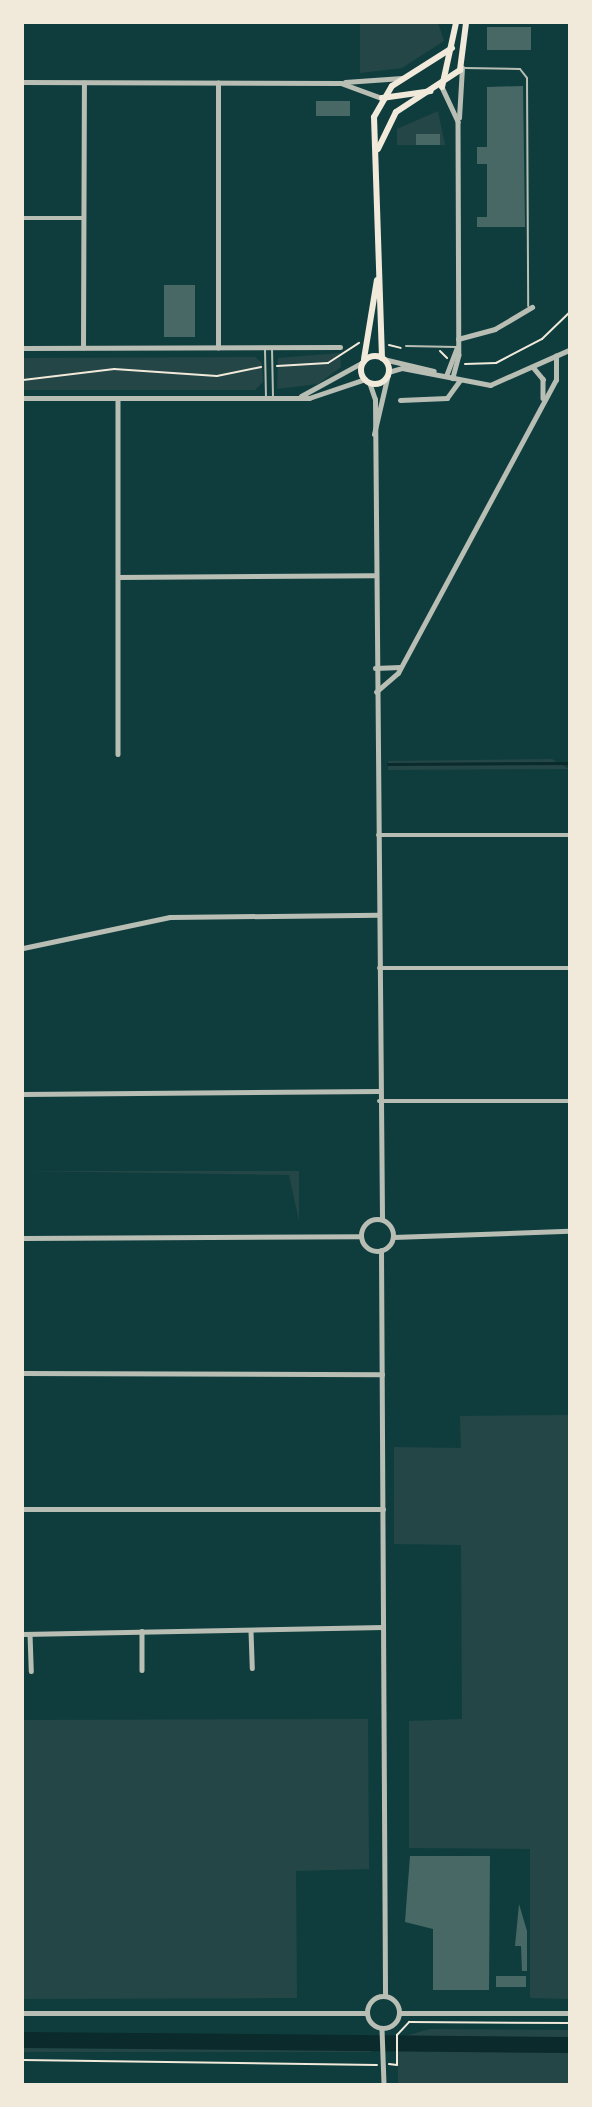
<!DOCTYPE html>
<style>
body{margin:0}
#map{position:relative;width:592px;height:2107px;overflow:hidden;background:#0f3d3e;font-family:"Archivo Narrow",sans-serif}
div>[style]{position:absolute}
.green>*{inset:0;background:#244646;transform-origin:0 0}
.stream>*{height:2.5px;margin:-1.25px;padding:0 1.25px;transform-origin:1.25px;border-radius:1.25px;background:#0a2a2b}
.river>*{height:16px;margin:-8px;padding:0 8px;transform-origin:8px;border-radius:8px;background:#0a2a2b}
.building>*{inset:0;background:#486865;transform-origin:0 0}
.path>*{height:2px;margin:-1px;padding:0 1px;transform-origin:1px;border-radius:1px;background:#f1e9da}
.service>*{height:2px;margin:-1px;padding:0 1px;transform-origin:1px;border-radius:1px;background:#b8beb3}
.minor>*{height:4.5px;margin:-2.25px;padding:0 2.25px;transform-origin:2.25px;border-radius:2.25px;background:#b8beb3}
.tertiary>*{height:5px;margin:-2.5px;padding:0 2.5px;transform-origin:2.5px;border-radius:2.5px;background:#b8beb3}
.tertiary>.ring{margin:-2.5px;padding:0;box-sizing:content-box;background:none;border:5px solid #b8beb3;border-radius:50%}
.secondary>*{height:6px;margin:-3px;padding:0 3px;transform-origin:3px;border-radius:3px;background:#f1e9da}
.secondary>.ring{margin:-3px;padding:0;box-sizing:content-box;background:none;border:6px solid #f1e9da;border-radius:50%}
span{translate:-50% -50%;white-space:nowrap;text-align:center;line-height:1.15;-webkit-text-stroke:5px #f1e9da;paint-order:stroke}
.frame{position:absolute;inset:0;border:24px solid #f1e9da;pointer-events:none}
</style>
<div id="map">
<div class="green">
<div style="clip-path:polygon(360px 23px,438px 23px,444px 41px,402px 68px,360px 73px)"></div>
<div style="clip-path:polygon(438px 111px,445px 145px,397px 145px,397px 129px)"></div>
<div style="clip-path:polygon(340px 353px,341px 367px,318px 384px,277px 389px,278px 358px)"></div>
<div style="clip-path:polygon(255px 357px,262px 363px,263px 382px,255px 390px,23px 390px,23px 358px)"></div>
<div style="clip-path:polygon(552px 759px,569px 769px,388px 770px,388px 761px)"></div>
<div style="clip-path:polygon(23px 1171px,299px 1171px,299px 1221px,289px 1175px)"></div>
<div style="clip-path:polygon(569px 1415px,569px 1999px,530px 1998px,530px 1849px,409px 1848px,409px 1721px,462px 1719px,461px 1545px,394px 1544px,394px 1447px,461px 1448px,460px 1416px)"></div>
<div style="clip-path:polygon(368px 1719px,369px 1869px,296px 1871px,297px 1998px,23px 1999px,23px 1720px)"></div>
<div style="clip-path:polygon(430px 2029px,569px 2030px,569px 2084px,398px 2084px,398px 2038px)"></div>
<div style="left:371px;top:2038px;width:14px;height:348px;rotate:90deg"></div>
</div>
<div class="stream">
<div style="left:388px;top:764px;width:181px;rotate:-0.3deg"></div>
</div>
<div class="river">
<div style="left:23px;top:2040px;width:546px;rotate:0.52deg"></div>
</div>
<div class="building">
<div style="left:487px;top:27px;width:44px;height:23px"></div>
<div style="clip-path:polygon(523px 86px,525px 227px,477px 227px,477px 217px,487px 217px,487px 164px,477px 164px,477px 147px,487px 147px,487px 87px)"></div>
<div style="left:316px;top:101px;width:34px;height:15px"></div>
<div style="left:416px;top:134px;width:24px;height:11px"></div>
<div style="left:164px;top:285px;width:31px;height:52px"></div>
<div style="clip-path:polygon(410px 1856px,490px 1856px,489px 1990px,433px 1990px,433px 1929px,405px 1922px)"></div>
<div style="clip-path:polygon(519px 1904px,527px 1931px,527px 1971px,522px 1971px,521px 1946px,515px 1946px)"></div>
<div style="left:496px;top:1976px;width:30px;height:11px"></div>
</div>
<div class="path">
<div style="left:389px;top:345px;width:12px;rotate:14deg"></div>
<div style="left:440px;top:351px;width:10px;rotate:45deg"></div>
<div style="left:465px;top:364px;width:31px;rotate:-2deg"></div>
<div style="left:496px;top:363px;width:52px;rotate:-27.6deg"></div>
<div style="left:542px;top:339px;width:37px;rotate:-44deg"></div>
<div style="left:277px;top:366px;width:51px;rotate:-3.4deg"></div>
<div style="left:328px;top:363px;width:37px;rotate:-33deg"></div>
<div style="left:23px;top:380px;width:92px;rotate:-6.9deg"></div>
<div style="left:114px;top:369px;width:103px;rotate:3.9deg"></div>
<div style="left:217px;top:376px;width:45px;rotate:-11.6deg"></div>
<div style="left:23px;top:2060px;width:354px;rotate:0.8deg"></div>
<div style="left:389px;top:2064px;width:8px;rotate:7deg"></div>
<div style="left:397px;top:2065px;width:30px;rotate:-90deg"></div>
<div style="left:397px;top:2035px;width:18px;rotate:-47deg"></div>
<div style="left:409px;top:2022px;width:160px;rotate:0.4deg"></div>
</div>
<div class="service">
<div style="left:465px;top:68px;width:55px;rotate:1deg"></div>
<div style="left:520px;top:69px;width:11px;rotate:52deg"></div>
<div style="left:527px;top:78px;width:228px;rotate:89.7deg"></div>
<div style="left:406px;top:346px;width:50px;rotate:1.1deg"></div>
<div style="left:272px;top:349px;width:47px;rotate:88.8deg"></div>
<div style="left:265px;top:350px;width:47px;rotate:88.8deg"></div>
</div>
<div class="minor">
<div style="left:23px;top:82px;width:318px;rotate:0.2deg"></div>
<div style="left:341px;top:83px;width:44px;rotate:20.1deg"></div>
<div style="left:345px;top:82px;width:57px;rotate:-4deg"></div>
<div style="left:442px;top:87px;width:38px;rotate:65deg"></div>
<div style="left:458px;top:122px;width:233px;rotate:89.8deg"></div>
<div style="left:459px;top:355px;width:24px;rotate:105deg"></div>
<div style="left:459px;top:118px;width:50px;rotate:-86.6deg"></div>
<div style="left:23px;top:218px;width:60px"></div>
<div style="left:458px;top:339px;width:38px;rotate:-15deg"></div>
<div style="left:495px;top:329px;width:43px;rotate:-30.7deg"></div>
<div style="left:23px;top:348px;width:317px;rotate:-0.2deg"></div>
<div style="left:83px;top:348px;width:265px;rotate:-89.8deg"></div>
<div style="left:218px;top:348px;width:265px;rotate:-90deg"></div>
<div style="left:533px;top:367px;width:16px;rotate:50deg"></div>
<div style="left:543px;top:379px;width:19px;rotate:90deg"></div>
<div style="left:446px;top:376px;width:30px;rotate:-69deg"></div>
<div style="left:118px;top:399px;width:355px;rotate:90deg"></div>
<div style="left:400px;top:400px;width:47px;rotate:-2.4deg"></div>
<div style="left:447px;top:398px;width:22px;rotate:-54deg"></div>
<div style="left:118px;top:577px;width:256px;rotate:-0.4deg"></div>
<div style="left:375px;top:668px;width:25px;rotate:-2deg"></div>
<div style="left:376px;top:692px;width:29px;rotate:-41deg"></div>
<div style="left:398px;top:673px;width:333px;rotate:-61.7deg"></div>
<div style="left:556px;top:380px;width:24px;rotate:-90deg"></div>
<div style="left:378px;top:835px;width:191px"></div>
<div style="left:379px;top:968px;width:190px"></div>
<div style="left:23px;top:1094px;width:356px;rotate:-0.5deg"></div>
<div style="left:379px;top:1101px;width:190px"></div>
<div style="left:23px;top:1238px;width:338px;rotate:-0.3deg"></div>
<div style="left:23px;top:1373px;width:359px;rotate:0.2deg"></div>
<div style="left:142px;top:1631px;width:39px;rotate:90deg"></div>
<div style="left:251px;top:1631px;width:37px;rotate:88deg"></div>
<div style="left:23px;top:1634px;width:360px;rotate:-1.1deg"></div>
<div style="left:30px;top:1634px;width:37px;rotate:88deg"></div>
<div style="left:382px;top:2029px;width:55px;rotate:87.9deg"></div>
</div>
<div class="tertiary">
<div style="left:383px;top:359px;width:52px;rotate:13.2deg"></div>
<div style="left:388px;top:372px;width:15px;rotate:-16deg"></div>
<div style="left:402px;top:368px;width:90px;rotate:10.9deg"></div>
<div style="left:490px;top:385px;width:86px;rotate:-23.9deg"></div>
<div style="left:369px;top:382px;width:18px;rotate:71deg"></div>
<div style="left:375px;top:399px;width:820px;rotate:89.51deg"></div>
<div style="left:301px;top:396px;width:71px;rotate:-28.7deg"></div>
<div style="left:23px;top:398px;width:286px"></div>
<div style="left:309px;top:398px;width:59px;rotate:-18.7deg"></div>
<div style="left:374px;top:434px;width:62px;rotate:-76.9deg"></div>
<div style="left:23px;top:948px;width:150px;rotate:-11.9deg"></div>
<div style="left:170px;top:917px;width:208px;rotate:-0.6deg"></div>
<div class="ring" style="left:361px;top:1219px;width:27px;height:27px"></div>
<div style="left:393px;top:1237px;width:176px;rotate:-2deg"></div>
<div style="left:381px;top:1250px;width:745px;rotate:89.69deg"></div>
<div style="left:23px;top:1509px;width:360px"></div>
<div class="ring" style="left:367px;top:1996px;width:27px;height:27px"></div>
<div style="left:23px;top:2013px;width:343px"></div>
<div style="left:400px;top:2013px;width:169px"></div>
</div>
<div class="secondary">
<div style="left:442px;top:87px;width:66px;rotate:-77.7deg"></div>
<div style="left:382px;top:98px;width:49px;rotate:-8.1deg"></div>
<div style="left:378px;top:149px;width:41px;rotate:-64.1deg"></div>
<div style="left:396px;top:112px;width:77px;rotate:-33.3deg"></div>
<div style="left:460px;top:70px;width:47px;rotate:-82.7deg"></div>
<div class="ring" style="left:361px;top:356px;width:22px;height:22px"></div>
<div style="left:382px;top:358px;width:241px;rotate:-91.9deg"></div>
<div style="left:374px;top:117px;width:36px;rotate:-60deg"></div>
<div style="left:392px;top:86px;width:71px;rotate:-32.3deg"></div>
<div style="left:364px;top:359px;width:80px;rotate:-80.7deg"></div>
</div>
<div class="frame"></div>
</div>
